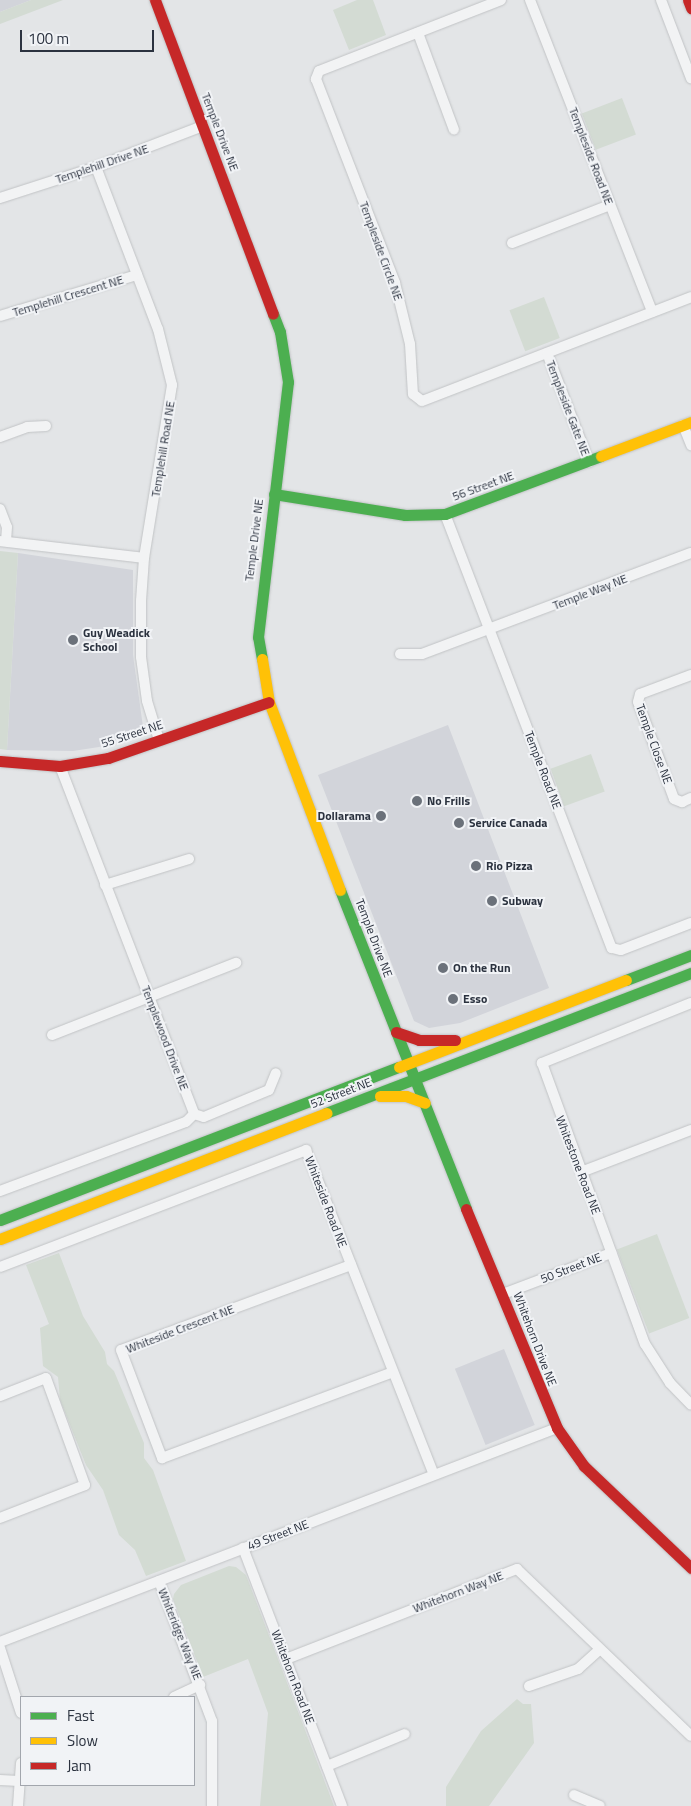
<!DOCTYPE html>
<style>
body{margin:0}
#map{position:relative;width:691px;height:1806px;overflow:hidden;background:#e3e5e7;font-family:"Titillium Web",sans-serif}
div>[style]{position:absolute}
.built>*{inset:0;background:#d2d4da;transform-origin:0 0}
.green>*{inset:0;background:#d3dbd3;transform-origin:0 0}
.roads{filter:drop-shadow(0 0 1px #c1c3c5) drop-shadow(0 0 1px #c1c3c5)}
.street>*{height:10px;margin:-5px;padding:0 5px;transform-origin:5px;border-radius:5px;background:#f2f3f4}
.fast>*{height:11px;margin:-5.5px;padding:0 5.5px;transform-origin:5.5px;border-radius:5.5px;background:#4caf50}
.slow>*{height:11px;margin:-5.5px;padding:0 5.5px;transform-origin:5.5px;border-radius:5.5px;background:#ffc107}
.jam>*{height:11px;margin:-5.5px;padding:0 5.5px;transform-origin:5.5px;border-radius:5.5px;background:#c62828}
.dots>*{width:14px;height:14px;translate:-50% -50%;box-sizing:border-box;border:2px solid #f1f3f6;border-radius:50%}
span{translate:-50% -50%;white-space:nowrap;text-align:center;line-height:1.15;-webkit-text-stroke:4px #f1f3f6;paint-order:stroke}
.street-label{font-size:12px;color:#2b323f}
.poi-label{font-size:12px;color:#2b323f;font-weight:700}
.left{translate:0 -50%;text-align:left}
.right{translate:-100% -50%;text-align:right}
.legend{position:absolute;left:20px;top:1696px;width:175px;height:90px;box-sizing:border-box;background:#f1f3f6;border:1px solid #a2a6ad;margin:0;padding:6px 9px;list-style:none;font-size:15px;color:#2b323f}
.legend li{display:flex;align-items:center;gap:10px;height:25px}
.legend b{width:25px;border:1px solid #a2a6ad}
.scale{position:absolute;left:20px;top:30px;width:134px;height:22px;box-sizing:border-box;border:2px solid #2b323f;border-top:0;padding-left:6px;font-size:15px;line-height:18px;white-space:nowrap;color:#2b323f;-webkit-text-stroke:4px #f1f3f6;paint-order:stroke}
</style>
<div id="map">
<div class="built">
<div style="clip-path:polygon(0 0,31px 0,0 12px)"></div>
<div style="clip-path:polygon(18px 553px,133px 570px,133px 655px,144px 734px,99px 747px,73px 751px,7px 750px)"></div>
<div style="clip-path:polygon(448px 725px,549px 988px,460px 1023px,429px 1028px,414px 1021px,318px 775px)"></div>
<div style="left:504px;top:1349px;width:82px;height:53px;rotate:68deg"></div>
</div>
<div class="green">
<div style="clip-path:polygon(31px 0,63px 0,0 24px,0 12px)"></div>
<div style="clip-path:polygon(357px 0,373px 0,386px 35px,349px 50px,333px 10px)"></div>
<div style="left:622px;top:98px;width:39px;height:43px;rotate:69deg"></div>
<div style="left:544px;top:297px;width:44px;height:37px;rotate:69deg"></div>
<div style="clip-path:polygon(0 551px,18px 553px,7px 750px,0 749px)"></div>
<div style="left:591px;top:754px;width:40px;height:43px;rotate:70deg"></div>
<div style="left:657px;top:1234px;width:90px;height:43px;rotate:69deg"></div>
<div style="clip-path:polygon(59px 1253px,83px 1316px,105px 1352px,107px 1364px,114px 1371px,144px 1443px,144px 1458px,153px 1470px,186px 1561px,146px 1576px,135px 1550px,119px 1535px,103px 1490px,86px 1465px,60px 1400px,58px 1377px,43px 1366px,40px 1328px,49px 1324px,26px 1265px)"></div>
<div style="clip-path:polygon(229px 1566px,236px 1567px,246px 1575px,334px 1806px,260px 1806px,268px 1713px,248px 1659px,203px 1677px,173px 1599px,174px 1594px,181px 1585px)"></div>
<div style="clip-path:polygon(517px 1699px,523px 1704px,531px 1704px,534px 1743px,489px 1806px,446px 1806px,446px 1787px,481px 1731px)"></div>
</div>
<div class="roads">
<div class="street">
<div style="left:501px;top:0;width:195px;rotate:158.7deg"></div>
<div style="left:319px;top:71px;width:9px;rotate:111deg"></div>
<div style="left:316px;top:79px;width:219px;rotate:68.8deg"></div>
<div style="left:395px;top:283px;width:63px;rotate:76.2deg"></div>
<div style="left:410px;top:344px;width:50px;rotate:86.6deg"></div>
<div style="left:413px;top:394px;width:11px;rotate:38deg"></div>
<div style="left:422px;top:401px;width:288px;rotate:-21.1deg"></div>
<div style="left:530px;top:0;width:335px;rotate:68.6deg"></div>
<div style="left:661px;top:0;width:84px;rotate:69deg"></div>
<div style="left:418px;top:33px;width:103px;rotate:69.6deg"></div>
<div style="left:96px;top:167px;width:173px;rotate:69.1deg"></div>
<div style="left:158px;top:329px;width:58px;rotate:76deg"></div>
<div style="left:172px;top:385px;width:175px;rotate:99.2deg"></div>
<div style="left:144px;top:558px;width:43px;rotate:94deg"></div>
<div style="left:141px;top:601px;width:56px;rotate:90deg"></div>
<div style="left:141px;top:657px;width:44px;rotate:82.2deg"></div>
<div style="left:147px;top:701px;width:41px;rotate:72.9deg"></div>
<div style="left:0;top:198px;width:101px;rotate:-17.9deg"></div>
<div style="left:96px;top:167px;width:115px;rotate:-21deg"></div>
<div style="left:512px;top:243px;width:105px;rotate:-21.2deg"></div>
<div style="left:0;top:316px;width:143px;rotate:-16.7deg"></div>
<div style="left:547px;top:353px;width:117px;rotate:68.9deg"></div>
<div style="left:683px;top:425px;width:22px;rotate:68deg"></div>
<div style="left:0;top:437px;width:29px;rotate:-20deg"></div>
<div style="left:27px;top:427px;width:19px;rotate:-3deg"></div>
<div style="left:0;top:509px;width:19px;rotate:69deg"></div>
<div style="left:7px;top:527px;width:14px;rotate:94deg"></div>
<div style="left:445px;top:514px;width:465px;rotate:69deg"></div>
<div style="left:612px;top:948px;width:9px;rotate:13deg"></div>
<div style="left:621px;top:950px;width:75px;rotate:-21.1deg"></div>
<div style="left:0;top:541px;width:145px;rotate:6.7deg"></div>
<div style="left:400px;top:654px;width:22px"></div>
<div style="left:422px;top:654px;width:287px;rotate:-20.6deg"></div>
<div style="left:691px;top:675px;width:54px;rotate:159.6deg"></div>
<div style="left:640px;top:694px;width:8px;rotate:104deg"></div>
<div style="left:638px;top:702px;width:103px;rotate:69.6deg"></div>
<div style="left:674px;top:799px;width:9px;rotate:21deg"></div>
<div style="left:682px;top:802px;width:10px;rotate:-24deg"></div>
<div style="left:60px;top:766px;width:373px;rotate:68.9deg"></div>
<div style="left:105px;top:885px;width:88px;rotate:-17.2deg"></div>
<div style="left:691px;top:1003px;width:161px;rotate:158.1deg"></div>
<div style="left:542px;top:1063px;width:299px;rotate:69.9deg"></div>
<div style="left:645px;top:1344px;width:46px;rotate:57.3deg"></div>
<div style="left:670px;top:1383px;width:30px;rotate:46deg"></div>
<div style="left:52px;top:1035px;width:198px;rotate:-21.4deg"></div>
<div style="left:194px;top:1114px;width:10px;rotate:17deg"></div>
<div style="left:204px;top:1117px;width:70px;rotate:-22.6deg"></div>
<div style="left:269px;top:1090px;width:18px;rotate:-68deg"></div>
<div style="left:581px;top:1172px;width:118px;rotate:-20.9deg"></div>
<div style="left:0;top:1191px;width:198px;rotate:-20.4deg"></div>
<div style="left:186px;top:1122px;width:11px;rotate:-45deg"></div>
<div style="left:351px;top:1265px;width:245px;rotate:159.7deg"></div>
<div style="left:121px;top:1350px;width:116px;rotate:69.2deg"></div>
<div style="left:162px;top:1458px;width:246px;rotate:-20.4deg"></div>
<div style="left:0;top:1267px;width:328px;rotate:-20.9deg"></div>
<div style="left:306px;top:1150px;width:349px;rotate:68.5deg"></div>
<div style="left:503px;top:1294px;width:116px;rotate:-20.8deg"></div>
<div style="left:0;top:1396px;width:49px;rotate:-21.4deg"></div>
<div style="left:46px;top:1378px;width:114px;rotate:70deg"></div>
<div style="left:85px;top:1485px;width:91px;rotate:158.8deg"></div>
<div style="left:243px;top:1548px;width:276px;rotate:69deg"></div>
<div style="left:159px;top:1581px;width:150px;rotate:69.3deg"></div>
<div style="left:212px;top:1721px;width:85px;rotate:90deg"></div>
<div style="left:0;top:1642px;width:597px;rotate:-21.02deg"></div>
<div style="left:0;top:1648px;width:68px;rotate:72.1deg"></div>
<div style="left:286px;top:1659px;width:248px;rotate:-21.3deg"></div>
<div style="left:517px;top:1569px;width:241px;rotate:43.8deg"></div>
<div style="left:529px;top:1686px;width:52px;rotate:-19.1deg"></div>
<div style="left:578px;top:1669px;width:28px;rotate:-42deg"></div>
<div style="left:174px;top:1697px;width:29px;rotate:-25deg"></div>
<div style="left:327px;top:1766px;width:84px;rotate:-22.3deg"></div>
<div style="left:0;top:1780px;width:19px;rotate:3deg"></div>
<div style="left:574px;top:1795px;width:28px;rotate:23deg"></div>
<div style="left:18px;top:1806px;width:43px;rotate:-86deg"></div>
</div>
<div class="fast">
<div style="left:274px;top:494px;width:133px;rotate:9.1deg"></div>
<div style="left:405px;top:515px;width:40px;rotate:-1.4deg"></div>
<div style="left:445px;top:514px;width:166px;rotate:-20.4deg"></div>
<div style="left:262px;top:659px;width:22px;rotate:-100deg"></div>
<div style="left:258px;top:637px;width:257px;rotate:-83.3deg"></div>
<div style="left:288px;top:382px;width:51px;rotate:-99.1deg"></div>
<div style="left:280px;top:332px;width:19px;rotate:-111deg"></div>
<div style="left:340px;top:890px;width:343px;rotate:68.4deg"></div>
<div style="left:626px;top:980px;width:70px;rotate:-21deg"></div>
<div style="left:326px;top:1113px;width:391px;rotate:-21deg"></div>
<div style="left:0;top:1220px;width:427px;rotate:-21deg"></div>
</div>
<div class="slow">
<div style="left:601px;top:456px;width:96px;rotate:-20.7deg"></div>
<div style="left:262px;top:659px;width:44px;rotate:80.8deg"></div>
<div style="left:269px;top:702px;width:201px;rotate:69.3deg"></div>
<div style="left:399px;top:1067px;width:243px;rotate:-21deg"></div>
<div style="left:380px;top:1096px;width:26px"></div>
<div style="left:406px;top:1096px;width:20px;rotate:20deg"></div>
<div style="left:0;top:1239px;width:350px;rotate:-21.1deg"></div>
</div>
<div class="jam">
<div style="left:155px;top:0;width:335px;rotate:69.4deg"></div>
<div style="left:688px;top:0;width:9px;rotate:69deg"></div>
<div style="left:0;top:761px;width:60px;rotate:4.8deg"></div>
<div style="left:60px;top:766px;width:49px;rotate:-9.5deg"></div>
<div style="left:108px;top:758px;width:170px;rotate:-19.2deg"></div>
<div style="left:396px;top:1032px;width:24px;rotate:19deg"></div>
<div style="left:419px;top:1040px;width:36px"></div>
<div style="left:466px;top:1209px;width:237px;rotate:67.4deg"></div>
<div style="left:557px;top:1428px;width:47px;rotate:54.6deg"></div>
<div style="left:584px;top:1466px;width:148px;rotate:43.6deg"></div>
</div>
</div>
<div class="dots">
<div style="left:73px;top:640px;background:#6b717a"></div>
<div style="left:417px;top:801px;background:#6b717a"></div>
<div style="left:381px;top:816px;background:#6b717a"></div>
<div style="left:459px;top:823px;background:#6b717a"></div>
<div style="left:476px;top:866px;background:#6b717a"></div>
<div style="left:492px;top:901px;background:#6b717a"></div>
<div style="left:443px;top:968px;background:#6b717a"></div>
<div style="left:453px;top:999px;background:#6b717a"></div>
</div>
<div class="street-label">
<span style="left:220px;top:132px;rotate:69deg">Temple Drive NE</span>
<span style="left:591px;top:156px;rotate:69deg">Templeside Road NE</span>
<span style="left:102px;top:164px;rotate:-19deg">Templehill Drive NE</span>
<span style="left:381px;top:251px;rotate:70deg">Templeside Circle NE</span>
<span style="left:68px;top:296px;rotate:-17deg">Templehill Crescent NE</span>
<span style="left:568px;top:408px;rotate:69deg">Templeside Gate NE</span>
<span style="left:163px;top:449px;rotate:-81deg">Templehill Road NE</span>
<span style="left:483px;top:486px;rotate:-20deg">56 Street NE</span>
<span style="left:254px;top:540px;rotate:-83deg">Temple Drive NE</span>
<span style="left:590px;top:592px;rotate:-21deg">Temple Way NE</span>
<span style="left:132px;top:734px;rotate:-18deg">55 Street NE</span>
<span style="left:654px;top:744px;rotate:70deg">Temple Close NE</span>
<span style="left:543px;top:770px;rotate:69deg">Temple Road NE</span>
<span style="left:374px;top:938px;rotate:69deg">Temple Drive NE</span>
<span style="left:165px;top:1038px;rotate:69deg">Templewood Drive NE</span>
<span style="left:341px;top:1093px;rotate:-21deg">52 Street NE</span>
<span style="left:578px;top:1165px;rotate:69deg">Whitestone Road NE</span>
<span style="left:326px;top:1202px;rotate:69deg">Whiteside Road NE</span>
<span style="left:571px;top:1268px;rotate:-21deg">50 Street NE</span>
<span style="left:180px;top:1329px;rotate:-21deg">Whiteside Crescent NE</span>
<span style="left:535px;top:1339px;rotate:69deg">Whitehorn Drive NE</span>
<span style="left:278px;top:1535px;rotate:-21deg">49 Street NE</span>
<span style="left:458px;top:1592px;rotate:-21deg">Whitehorn Way NE</span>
<span style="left:180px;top:1634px;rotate:68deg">Whiteridge Way NE</span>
<span style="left:293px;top:1677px;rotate:69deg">Whitehorn Road NE</span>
</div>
<div class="poi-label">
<span class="left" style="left:83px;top:640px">Guy Weadick<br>School</span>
<span class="left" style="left:427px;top:801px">No Frills</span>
<span class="right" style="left:371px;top:816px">Dollarama</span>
<span class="left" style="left:469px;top:823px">Service Canada</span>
<span class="left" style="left:486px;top:866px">Rio Pizza</span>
<span class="left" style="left:502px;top:901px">Subway</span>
<span class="left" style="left:453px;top:968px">On the Run</span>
<span class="left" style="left:463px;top:999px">Esso</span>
</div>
<ul class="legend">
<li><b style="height:6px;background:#4caf50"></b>Fast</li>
<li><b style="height:6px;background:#ffc107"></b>Slow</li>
<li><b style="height:6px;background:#c62828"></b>Jam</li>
</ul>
<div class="scale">100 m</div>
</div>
